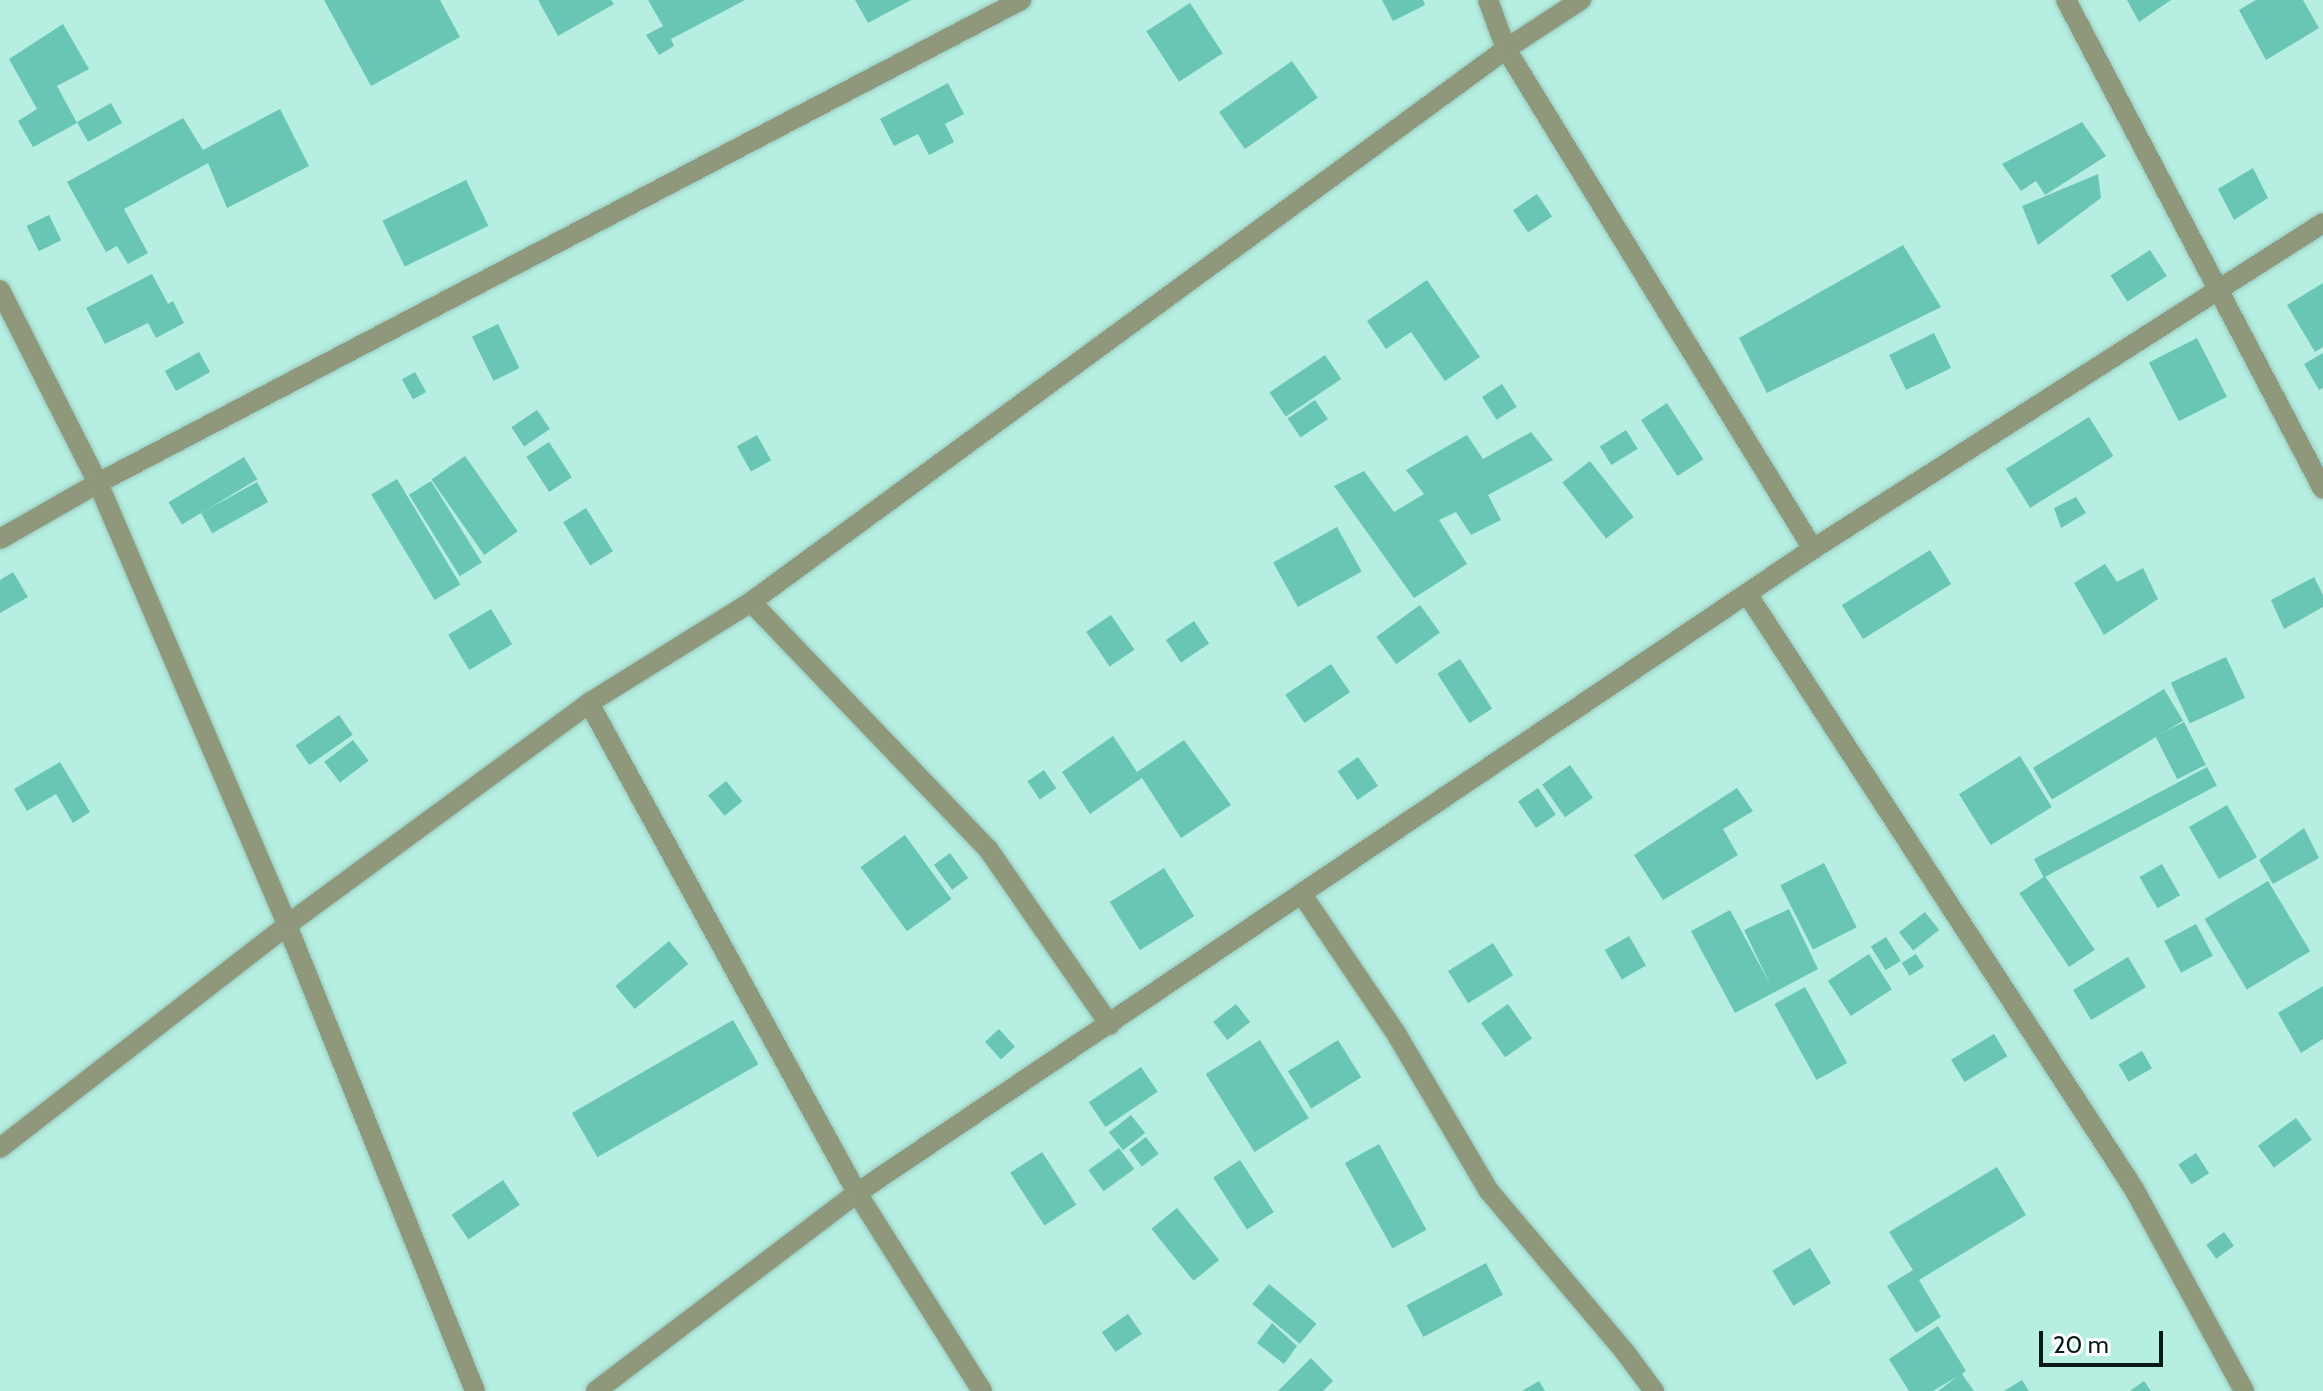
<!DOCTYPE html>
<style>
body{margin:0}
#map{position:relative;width:2323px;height:1391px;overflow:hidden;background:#b6eee1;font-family:Cabin,sans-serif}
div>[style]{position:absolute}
.building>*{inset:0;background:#6ac6b4;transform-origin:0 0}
.roads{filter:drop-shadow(0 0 2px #96c8bd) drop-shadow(0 0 2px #96c8bd)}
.minor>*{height:20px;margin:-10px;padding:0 10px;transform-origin:10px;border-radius:10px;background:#90987b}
.tertiary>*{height:20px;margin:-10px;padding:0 10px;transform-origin:10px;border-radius:10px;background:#90987b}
span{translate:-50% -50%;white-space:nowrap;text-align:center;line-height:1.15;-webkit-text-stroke:6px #fff;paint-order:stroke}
.scale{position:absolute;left:2039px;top:1331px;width:124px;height:36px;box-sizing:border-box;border:4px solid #051b17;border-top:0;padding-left:10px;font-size:24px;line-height:28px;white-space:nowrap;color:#051b17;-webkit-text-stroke:6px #fff;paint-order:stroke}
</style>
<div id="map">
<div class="building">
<div style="clip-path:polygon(324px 0,440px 0,460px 37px,371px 86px)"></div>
<div style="clip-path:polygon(538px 0,611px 0,614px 4px,558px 36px)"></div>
<div style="clip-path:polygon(648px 0,745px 0,671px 39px,674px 46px,659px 55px,646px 35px,663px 26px)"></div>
<div style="clip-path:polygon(855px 0,911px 0,868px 23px)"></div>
<div style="clip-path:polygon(1382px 0,1423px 0,1425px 5px,1393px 21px)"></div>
<div style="clip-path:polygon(2127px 0,2171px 0,2139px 22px)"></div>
<div style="clip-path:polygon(2256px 0,2303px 0,2319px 28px,2266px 60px,2239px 10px)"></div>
<div style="left:1190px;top:3px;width:60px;height:52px;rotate:57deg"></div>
<div style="clip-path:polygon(63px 24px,89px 69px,57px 86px,77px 123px,33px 147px,18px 121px,37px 109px,9px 59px)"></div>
<div style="left:1292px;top:61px;width:45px;height:89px;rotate:55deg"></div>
<div style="clip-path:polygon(948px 83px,964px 114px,945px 124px,954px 142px,929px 155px,918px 134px,894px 146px,880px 119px)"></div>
<div style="left:111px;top:103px;width:23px;height:39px;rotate:61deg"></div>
<div style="clip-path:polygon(280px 109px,309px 166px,227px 208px,208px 163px,124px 209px,148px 253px,128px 264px,117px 246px,106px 252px,67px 182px,183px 118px,203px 150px)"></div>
<div style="clip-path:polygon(2082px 122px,2106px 156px,2045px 195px,2036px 181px,2021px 191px,2002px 164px)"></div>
<div style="clip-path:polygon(2253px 168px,2268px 198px,2234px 220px,2218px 189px)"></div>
<div style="clip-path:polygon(2098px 174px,2101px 198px,2038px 245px,2022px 206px)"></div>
<div style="left:466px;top:180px;width:51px;height:93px;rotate:64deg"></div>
<div style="left:1537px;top:194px;width:27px;height:29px;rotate:56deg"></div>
<div style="left:49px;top:215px;width:28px;height:25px;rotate:64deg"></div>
<div style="clip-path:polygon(1903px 245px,1941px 307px,1767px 393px,1739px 338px)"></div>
<div style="left:2150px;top:250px;width:31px;height:47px;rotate:57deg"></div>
<div style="clip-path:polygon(152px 274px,168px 304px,173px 301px,184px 323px,156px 338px,148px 323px,105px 344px,86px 308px)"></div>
<div style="clip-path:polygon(1427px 280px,1480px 357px,1445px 381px,1411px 332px,1386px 349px,1367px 321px)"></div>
<div style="clip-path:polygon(2323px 283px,2323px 347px,2315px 352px,2287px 305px)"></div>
<div style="left:498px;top:324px;width:49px;height:29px;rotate:64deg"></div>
<div style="left:1934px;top:333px;width:39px;height:50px;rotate:64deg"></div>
<div style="left:2197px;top:338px;width:66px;height:54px;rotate:63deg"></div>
<div style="left:199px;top:352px;width:23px;height:39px;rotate:61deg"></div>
<div style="clip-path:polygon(2323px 353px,2323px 388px,2319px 390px,2304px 364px)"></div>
<div style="left:1325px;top:355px;width:29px;height:67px;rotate:56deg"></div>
<div style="left:415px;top:372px;width:23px;height:15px;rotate:61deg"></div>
<div style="left:1502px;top:384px;width:27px;height:24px;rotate:57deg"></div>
<div style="left:1315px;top:400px;width:23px;height:33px;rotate:56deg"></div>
<div style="left:1667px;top:403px;width:67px;height:31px;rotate:57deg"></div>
<div style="left:537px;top:410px;width:23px;height:31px;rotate:56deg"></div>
<div style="left:2089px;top:417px;width:46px;height:98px;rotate:58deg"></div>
<div style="left:1626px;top:430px;width:22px;height:31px;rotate:58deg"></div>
<div style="clip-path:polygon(1531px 432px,1553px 460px,1488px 495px,1501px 520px,1471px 535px,1456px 512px,1439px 520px,1467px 564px,1414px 598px,1334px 486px,1364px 471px,1394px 512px,1424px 494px,1406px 470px,1467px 435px,1483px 459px)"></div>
<div style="left:757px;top:435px;width:29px;height:23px;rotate:61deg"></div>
<div style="left:549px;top:442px;width:42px;height:27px;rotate:57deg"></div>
<div style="left:465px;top:456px;width:92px;height:41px;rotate:55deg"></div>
<div style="left:244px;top:457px;width:26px;height:88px;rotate:59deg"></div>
<div style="left:1590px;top:461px;width:71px;height:35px;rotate:52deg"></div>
<div style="left:397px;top:479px;width:123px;height:30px;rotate:59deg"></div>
<div style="left:431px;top:481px;width:96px;height:26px;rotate:58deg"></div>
<div style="left:257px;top:482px;width:23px;height:64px;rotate:61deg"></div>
<div style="clip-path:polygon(2076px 497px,2086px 513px,2061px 528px,2054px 508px)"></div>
<div style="left:586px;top:508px;width:51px;height:27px;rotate:58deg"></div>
<div style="left:1337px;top:527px;width:51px;height:73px;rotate:61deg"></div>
<div style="left:1930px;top:550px;width:40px;height:104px;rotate:58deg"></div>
<div style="clip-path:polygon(2105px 564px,2117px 582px,2143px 568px,2158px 599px,2104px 635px,2074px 583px)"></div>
<div style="clip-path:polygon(13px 572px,28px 597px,0 613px,0 580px)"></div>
<div style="clip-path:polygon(2314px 577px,2323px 595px,2323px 607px,2284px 629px,2271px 600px)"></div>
<div style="left:1420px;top:605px;width:34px;height:54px;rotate:54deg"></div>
<div style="left:491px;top:609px;width:41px;height:50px;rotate:59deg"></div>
<div style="left:1111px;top:615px;width:42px;height:30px;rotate:56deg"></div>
<div style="left:1194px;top:621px;width:27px;height:34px;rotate:56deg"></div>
<div style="left:2226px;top:657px;width:45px;height:61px;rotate:65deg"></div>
<div style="left:1460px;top:659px;width:59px;height:27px;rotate:57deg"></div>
<div style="left:1331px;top:664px;width:34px;height:55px;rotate:56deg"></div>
<div style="left:2164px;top:689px;width:37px;height:153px;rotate:59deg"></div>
<div style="left:339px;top:715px;width:24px;height:53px;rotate:55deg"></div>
<div style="left:2184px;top:722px;width:48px;height:32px;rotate:63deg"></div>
<div style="clip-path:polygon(1113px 736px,1137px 772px,1184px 740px,1231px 805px,1181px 838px,1142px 778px,1090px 814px,1062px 772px)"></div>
<div style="left:353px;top:740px;width:26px;height:36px;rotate:53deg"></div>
<div style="left:2020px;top:756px;width:60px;height:72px;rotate:58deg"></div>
<div style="left:1358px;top:757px;width:35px;height:25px;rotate:55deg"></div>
<div style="clip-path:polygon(60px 762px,90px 812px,73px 823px,56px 794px,27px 811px,14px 789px)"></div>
<div style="left:1570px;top:765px;width:40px;height:34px;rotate:55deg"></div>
<div style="left:2207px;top:767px;width:21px;height:196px;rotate:62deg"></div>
<div style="left:1044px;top:770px;width:22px;height:20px;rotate:56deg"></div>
<div style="left:726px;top:781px;width:26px;height:23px;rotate:51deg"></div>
<div style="left:1538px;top:788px;width:32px;height:24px;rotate:56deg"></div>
<div style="clip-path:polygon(1737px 788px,1753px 811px,1723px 829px,1738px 855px,1663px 900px,1634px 855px)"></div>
<div style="left:2227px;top:805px;width:60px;height:44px;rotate:60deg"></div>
<div style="clip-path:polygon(2304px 828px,2319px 858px,2273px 884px,2259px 860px)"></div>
<div style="left:905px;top:835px;width:79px;height:55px;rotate:54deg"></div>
<div style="left:950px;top:853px;width:31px;height:20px;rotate:54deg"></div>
<div style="left:1824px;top:863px;width:72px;height:49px;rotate:63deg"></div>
<div style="left:2162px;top:864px;width:36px;height:26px;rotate:60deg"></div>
<div style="left:1164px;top:868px;width:57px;height:64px;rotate:58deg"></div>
<div style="left:2045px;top:876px;width:89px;height:31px;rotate:56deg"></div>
<div style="left:2268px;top:881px;width:82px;height:74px;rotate:59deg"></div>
<div style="clip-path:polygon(1789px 909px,1818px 969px,1735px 1013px,1691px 931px,1730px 910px,1771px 986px,1744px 930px)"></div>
<div style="left:1925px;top:912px;width:23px;height:33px;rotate:52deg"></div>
<div style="left:2196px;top:924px;width:36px;height:36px;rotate:62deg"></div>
<div style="left:1629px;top:936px;width:34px;height:28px;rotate:60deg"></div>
<div style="left:1886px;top:937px;width:28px;height:18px;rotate:58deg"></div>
<div style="left:669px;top:941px;width:30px;height:70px;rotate:50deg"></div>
<div style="left:1493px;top:943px;width:38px;height:53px;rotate:58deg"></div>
<div style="left:1869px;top:954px;width:42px;height:49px;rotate:57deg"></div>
<div style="left:1916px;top:954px;width:15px;height:17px;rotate:58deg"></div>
<div style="left:2128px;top:957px;width:35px;height:64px;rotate:59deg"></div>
<div style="clip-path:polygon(2323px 986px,2323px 1039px,2301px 1053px,2278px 1013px)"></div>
<div style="left:1805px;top:987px;width:87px;height:35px;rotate:61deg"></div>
<div style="left:1236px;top:1004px;width:23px;height:29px;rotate:52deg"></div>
<div style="left:1508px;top:1004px;width:42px;height:33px;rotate:55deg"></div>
<div style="left:733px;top:1020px;width:51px;height:186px;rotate:60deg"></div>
<div style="left:999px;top:1029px;width:24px;height:19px;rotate:48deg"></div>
<div style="left:1994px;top:1034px;width:26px;height:50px;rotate:59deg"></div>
<div style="left:1260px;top:1040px;width:92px;height:64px;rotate:58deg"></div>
<div style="left:1338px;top:1040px;width:44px;height:59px;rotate:58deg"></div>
<div style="left:2142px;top:1051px;width:20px;height:27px;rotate:60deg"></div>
<div style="left:1141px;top:1067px;width:30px;height:63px;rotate:56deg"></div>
<div style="left:1131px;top:1115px;width:23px;height:28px;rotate:52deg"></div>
<div style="left:2296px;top:1118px;width:27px;height:47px;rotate:54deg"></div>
<div style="left:1146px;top:1137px;width:21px;height:21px;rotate:53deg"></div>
<div style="left:1379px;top:1144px;width:98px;height:39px;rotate:61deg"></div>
<div style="left:1119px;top:1148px;width:26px;height:38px;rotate:54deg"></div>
<div style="left:1042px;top:1152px;width:63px;height:38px;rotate:57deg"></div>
<div style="left:2196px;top:1153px;width:24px;height:21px;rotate:57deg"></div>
<div style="left:1240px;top:1160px;width:62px;height:32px;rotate:57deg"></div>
<div style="clip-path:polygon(1997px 1167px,2026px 1215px,1919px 1280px,1941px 1317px,1916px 1333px,1887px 1286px,1913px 1270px,1889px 1232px)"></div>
<div style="left:503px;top:1180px;width:30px;height:62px;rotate:56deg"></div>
<div style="left:1177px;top:1208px;width:67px;height:33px;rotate:51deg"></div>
<div style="left:2224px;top:1232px;width:17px;height:22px;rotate:54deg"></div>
<div style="left:1810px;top:1248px;width:41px;height:44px;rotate:59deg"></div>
<div style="left:1486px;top:1263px;width:36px;height:90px;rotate:62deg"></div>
<div style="left:1269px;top:1284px;width:62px;height:26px;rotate:40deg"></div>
<div style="left:1128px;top:1314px;width:24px;height:32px;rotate:55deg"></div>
<div style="clip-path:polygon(1272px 1323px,1297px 1346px,1284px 1364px,1257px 1343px)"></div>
<div style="clip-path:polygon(1938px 1326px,1966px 1371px,1962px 1374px,1974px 1391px,1938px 1391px,1958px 1376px,1933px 1391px,1909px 1391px,1889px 1359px)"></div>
<div style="clip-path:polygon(1311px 1358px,1333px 1381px,1323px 1391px,1278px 1391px)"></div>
<div style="clip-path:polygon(2022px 1380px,2029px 1391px,2004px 1391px)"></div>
<div style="clip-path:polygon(1539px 1381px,1545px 1391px,1522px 1391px)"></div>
<div style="clip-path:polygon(2144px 1381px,2151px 1391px,2130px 1391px)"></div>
</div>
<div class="roads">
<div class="minor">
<div style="left:1488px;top:0;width:52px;rotate:69.8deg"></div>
<div style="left:1506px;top:49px;width:587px;rotate:58.45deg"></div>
<div style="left:2066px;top:0;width:552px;rotate:62.28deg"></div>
<div style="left:0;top:290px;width:216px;rotate:63.1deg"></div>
<div style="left:98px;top:483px;width:481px;rotate:66.8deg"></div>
<div style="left:287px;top:925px;width:502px;rotate:68.03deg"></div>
<div style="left:0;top:539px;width:113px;rotate:-29.7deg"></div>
<div style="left:98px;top:483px;width:1042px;rotate:-27.62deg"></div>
<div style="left:1748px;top:595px;width:708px;rotate:56.98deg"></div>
<div style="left:2134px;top:1189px;width:230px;rotate:61.4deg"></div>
<div style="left:751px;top:602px;width:342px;rotate:46.2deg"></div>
<div style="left:988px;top:849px;width:214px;rotate:55.3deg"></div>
<div style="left:589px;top:703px;width:559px;rotate:61.32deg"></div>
<div style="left:857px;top:1193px;width:234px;rotate:57.7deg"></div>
<div style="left:1303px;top:896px;width:168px;rotate:55.9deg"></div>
<div style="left:1397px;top:1035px;width:181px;rotate:59.5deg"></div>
<div style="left:1489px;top:1191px;width:211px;rotate:49.8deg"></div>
<div style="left:1625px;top:1352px;width:49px;rotate:53.4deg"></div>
<div style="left:596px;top:1391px;width:328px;rotate:-37.2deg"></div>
<div style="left:857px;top:1193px;width:1153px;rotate:-33.97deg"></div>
<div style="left:1813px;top:549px;width:605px;rotate:-32.59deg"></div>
</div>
<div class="tertiary">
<div style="left:0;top:1148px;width:363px;rotate:-37.8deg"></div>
<div style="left:287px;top:925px;width:375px;rotate:-36.3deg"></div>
<div style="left:589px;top:703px;width:191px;rotate:-31.9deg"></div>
<div style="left:751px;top:602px;width:936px;rotate:-36.22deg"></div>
<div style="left:1506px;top:49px;width:90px;rotate:-33.2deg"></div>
</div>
</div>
<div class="scale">20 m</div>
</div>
